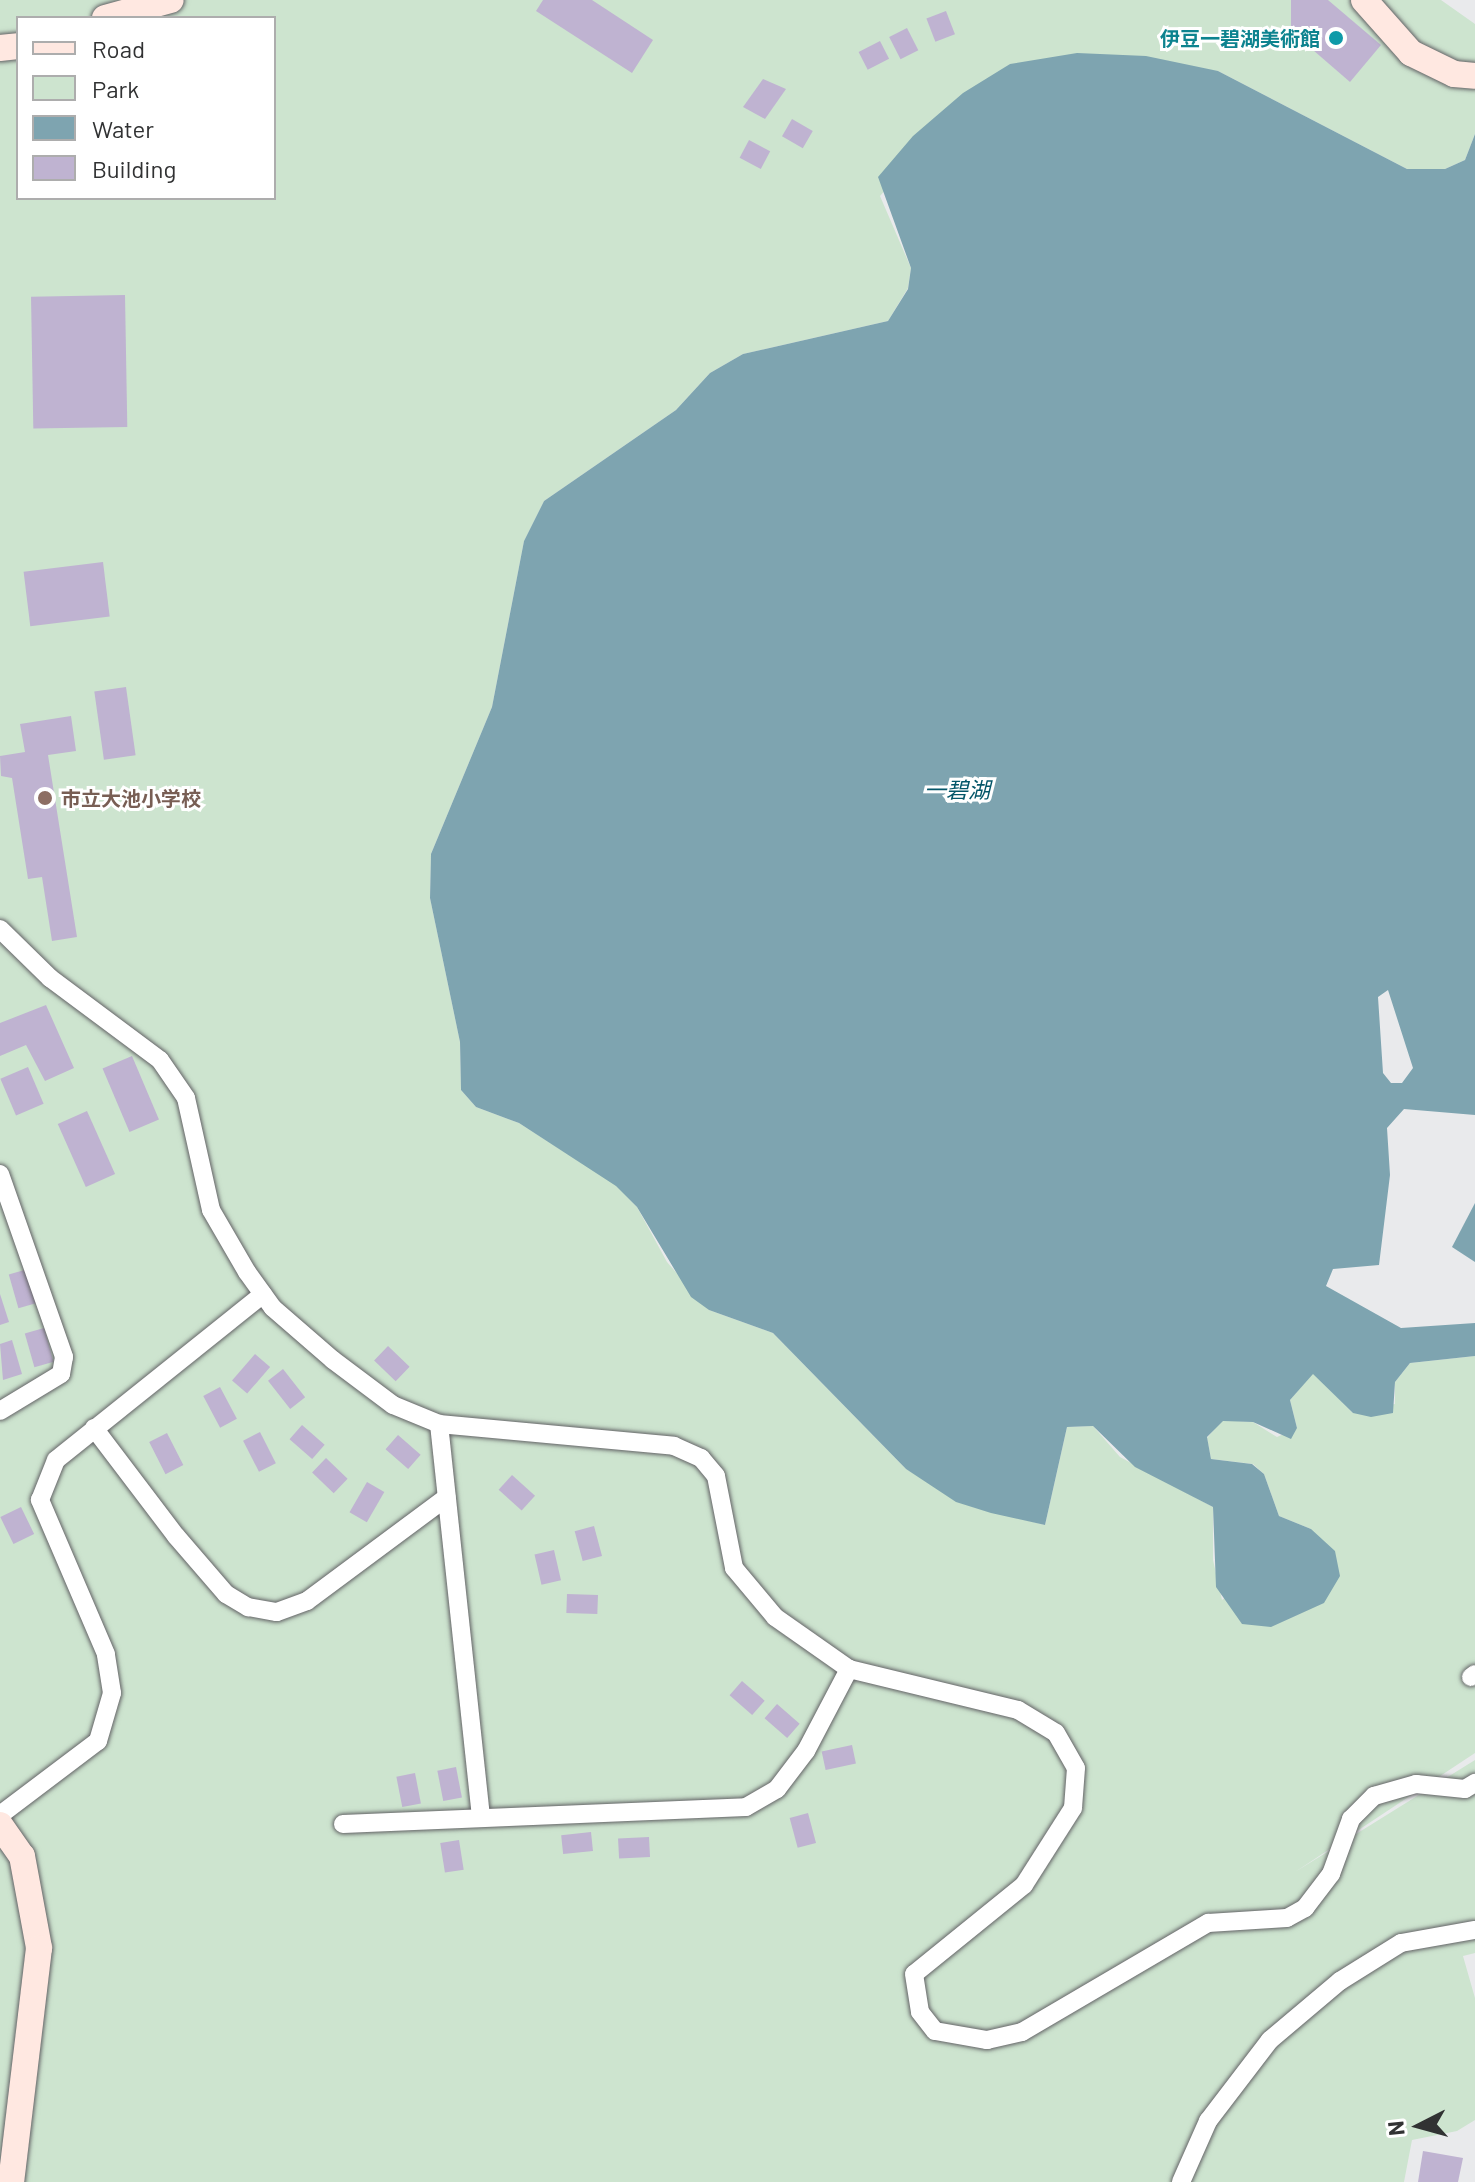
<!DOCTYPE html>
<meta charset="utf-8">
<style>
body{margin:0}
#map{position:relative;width:1475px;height:2182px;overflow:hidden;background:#e9eaec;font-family:Barlow,"Noto Sans JP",sans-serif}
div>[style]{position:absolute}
.green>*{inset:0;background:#cde4cf}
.water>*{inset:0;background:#7ea4b0}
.building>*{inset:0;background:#bfb3d1;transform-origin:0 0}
.roads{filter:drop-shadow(0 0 2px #636366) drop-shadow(0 0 2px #636366)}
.street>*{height:18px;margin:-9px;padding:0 9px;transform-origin:9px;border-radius:9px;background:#fff}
.secondary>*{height:26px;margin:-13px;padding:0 13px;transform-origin:13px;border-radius:13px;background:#ffe8e1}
.dots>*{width:22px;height:22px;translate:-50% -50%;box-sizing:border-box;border:4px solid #fff;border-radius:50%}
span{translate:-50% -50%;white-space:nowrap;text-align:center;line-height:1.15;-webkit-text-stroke:6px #fff;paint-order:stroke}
.culture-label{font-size:20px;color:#0d838f;font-weight:700}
.right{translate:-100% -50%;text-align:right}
.education-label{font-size:20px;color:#785e54;font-weight:700}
.left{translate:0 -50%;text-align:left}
.water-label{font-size:22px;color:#045669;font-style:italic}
.legend{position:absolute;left:16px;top:16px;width:260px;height:184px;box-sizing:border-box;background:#fff;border:2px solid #adadad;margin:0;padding:10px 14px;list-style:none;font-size:24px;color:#313233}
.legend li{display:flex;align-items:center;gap:16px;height:40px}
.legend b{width:40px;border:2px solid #adadad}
.north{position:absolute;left:1379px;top:2086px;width:80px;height:80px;-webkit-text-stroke:6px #fff;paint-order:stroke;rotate:264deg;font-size:22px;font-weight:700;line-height:32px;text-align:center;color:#313233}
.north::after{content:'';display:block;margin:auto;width:28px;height:36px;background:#313233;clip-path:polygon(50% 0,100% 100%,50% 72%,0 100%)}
</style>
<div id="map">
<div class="green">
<div style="clip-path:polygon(evenodd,0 0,1441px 0,1475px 24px,1475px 134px,1465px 160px,1445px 169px,1407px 169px,1218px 71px,1010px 64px,972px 92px,880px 196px,911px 268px,908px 288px,888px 321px,743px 354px,710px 373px,676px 410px,544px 501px,524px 541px,492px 707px,431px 854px,430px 898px,460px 1042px,461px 1090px,476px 1107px,519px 1123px,616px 1185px,637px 1207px,667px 1262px,709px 1310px,773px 1333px,906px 1469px,973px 1507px,1045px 1525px,1067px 1427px,1093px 1426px,1120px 1457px,1213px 1507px,1213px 1560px,1222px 1600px,1311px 1529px,1279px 1516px,1264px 1474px,1253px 1464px,1211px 1459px,1207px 1438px,1222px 1420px,1253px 1422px,1277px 1437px,1297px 1428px,1290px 1400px,1313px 1373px,1353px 1413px,1395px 1404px,1395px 1382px,1410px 1363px,1475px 1356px,1475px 1753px,1295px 1872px,1475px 1760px,1475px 1953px,1463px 1956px,1475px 1998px,1475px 2120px,1457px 2131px,1412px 2140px,1404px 2182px,0 2182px,0 0,18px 18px,274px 18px,274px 198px,18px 198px,18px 18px)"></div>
</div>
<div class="water">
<div style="clip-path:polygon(evenodd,1077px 53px,1146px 56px,1218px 71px,1407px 169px,1445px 169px,1465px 160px,1475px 134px,1475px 1115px,1404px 1109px,1387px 1128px,1390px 1175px,1379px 1265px,1333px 1269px,1326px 1286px,1401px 1328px,1475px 1323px,1475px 1356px,1410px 1363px,1395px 1382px,1393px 1413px,1371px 1417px,1353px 1413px,1313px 1374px,1290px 1400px,1297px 1428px,1291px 1439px,1253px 1422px,1223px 1421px,1207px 1437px,1211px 1459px,1252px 1464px,1264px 1474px,1279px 1516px,1311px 1529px,1335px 1551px,1340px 1576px,1324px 1603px,1271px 1627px,1242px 1624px,1216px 1587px,1213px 1507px,1135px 1467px,1093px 1426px,1067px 1427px,1045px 1525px,991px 1513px,956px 1502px,906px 1469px,773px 1333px,709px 1310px,691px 1297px,637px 1207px,616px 1186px,519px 1123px,476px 1107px,461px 1090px,460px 1042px,430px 898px,431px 854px,492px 707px,524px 541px,544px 501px,676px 410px,710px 373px,743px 354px,888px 321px,908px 289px,911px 268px,878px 177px,913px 136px,963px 93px,1010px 64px,1077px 53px,1388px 990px,1413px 1068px,1402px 1083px,1391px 1083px,1383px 1073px,1378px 997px,1388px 990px)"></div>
<div style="clip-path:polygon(1475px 1203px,1475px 1262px,1452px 1247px)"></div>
</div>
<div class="building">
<div style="clip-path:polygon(543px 0,592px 0,653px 40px,632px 73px,536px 11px)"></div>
<div style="clip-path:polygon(1291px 0,1328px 0,1381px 45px,1350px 82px,1291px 31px)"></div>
<div style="left:946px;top:11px;width:25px;height:21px;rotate:69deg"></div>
<div style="left:907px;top:28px;width:25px;height:20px;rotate:63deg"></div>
<div style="left:880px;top:41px;width:20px;height:24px;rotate:63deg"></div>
<div style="clip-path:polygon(763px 79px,786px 89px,765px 119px,743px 107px)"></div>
<div style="left:792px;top:119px;width:24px;height:20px;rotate:30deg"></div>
<div style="left:749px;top:140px;width:24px;height:20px;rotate:28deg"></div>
<div style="left:125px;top:295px;width:132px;height:94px;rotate:89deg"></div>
<div style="left:103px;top:562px;width:55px;height:80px;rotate:83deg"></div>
<div style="left:126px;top:687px;width:69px;height:32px;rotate:82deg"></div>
<div style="clip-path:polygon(71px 716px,76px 751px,48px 755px,77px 937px,52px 941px,42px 877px,28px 879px,12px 778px,1px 776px,0 756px,25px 752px,20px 724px)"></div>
<div style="clip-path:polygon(46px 1005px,74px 1068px,45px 1081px,26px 1045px,0 1056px,0 1023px)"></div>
<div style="left:132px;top:1056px;width:69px;height:32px;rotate:67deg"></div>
<div style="left:28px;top:1067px;width:40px;height:30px;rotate:67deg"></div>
<div style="left:87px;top:1111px;width:69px;height:32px;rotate:66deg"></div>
<div style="left:28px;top:1269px;width:35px;height:20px;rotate:74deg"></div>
<div style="clip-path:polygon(0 1294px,9px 1322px,0 1325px)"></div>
<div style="left:44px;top:1328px;width:35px;height:20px;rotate:74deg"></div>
<div style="clip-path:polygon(12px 1340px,22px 1374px,3px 1380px,0 1344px)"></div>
<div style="left:388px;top:1346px;width:30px;height:20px;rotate:44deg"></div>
<div style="left:255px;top:1354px;width:20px;height:35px;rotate:41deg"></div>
<div style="left:283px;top:1369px;width:36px;height:19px;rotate:52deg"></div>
<div style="left:220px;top:1387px;width:36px;height:19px;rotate:62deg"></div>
<div style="left:302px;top:1425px;width:30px;height:19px;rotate:41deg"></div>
<div style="left:260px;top:1432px;width:35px;height:19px;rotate:63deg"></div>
<div style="left:167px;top:1433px;width:36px;height:20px;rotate:63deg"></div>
<div style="left:398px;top:1435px;width:30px;height:19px;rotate:41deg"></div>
<div style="left:326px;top:1458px;width:30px;height:20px;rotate:44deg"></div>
<div style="left:512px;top:1475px;width:31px;height:20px;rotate:42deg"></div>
<div style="left:367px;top:1482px;width:20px;height:35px;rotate:30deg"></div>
<div style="left:21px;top:1507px;width:30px;height:23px;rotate:64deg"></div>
<div style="left:594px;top:1526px;width:31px;height:20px;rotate:75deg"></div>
<div style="left:554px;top:1550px;width:31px;height:20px;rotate:77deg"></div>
<div style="left:567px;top:1594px;width:31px;height:19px;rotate:2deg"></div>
<div style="left:742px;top:1681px;width:30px;height:19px;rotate:41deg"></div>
<div style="left:777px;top:1704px;width:30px;height:19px;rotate:41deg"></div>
<div style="left:852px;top:1745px;width:19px;height:31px;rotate:78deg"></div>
<div style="left:456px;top:1767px;width:31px;height:19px;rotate:79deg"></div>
<div style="left:415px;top:1773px;width:31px;height:19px;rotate:79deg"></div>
<div style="left:808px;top:1813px;width:31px;height:19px;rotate:75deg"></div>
<div style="left:591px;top:1832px;width:19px;height:30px;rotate:84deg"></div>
<div style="left:649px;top:1837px;width:20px;height:31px;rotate:87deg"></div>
<div style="left:459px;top:1840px;width:30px;height:19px;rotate:81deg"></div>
<div style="clip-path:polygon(1423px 2151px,1463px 2158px,1458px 2182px,1418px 2182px)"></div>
</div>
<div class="roads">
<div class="street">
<div style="left:0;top:929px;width:70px;rotate:44.4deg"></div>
<div style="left:50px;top:978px;width:137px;rotate:36.7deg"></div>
<div style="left:160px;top:1060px;width:46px;rotate:55.6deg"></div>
<div style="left:186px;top:1098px;width:115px;rotate:77.4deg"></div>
<div style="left:211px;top:1210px;width:72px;rotate:59.9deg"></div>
<div style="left:247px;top:1272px;width:44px;rotate:54.2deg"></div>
<div style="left:273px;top:1308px;width:79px;rotate:40.9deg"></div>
<div style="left:333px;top:1360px;width:75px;rotate:36.9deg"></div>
<div style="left:393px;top:1405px;width:50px;rotate:22.4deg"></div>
<div style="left:439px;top:1424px;width:236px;rotate:5.3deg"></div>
<div style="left:674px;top:1446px;width:30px;rotate:24deg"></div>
<div style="left:701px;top:1458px;width:23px;rotate:50deg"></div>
<div style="left:716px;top:1476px;width:94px;rotate:78.9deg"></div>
<div style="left:734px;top:1568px;width:64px;rotate:50.1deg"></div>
<div style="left:775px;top:1617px;width:90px;rotate:35.1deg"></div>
<div style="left:849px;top:1669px;width:174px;rotate:13.6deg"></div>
<div style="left:1018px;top:1710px;width:44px;rotate:31.2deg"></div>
<div style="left:1056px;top:1733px;width:40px;rotate:60.3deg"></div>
<div style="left:1076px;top:1768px;width:40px;rotate:94.3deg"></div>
<div style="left:1073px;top:1808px;width:91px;rotate:122.5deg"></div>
<div style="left:1024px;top:1885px;width:141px;rotate:141deg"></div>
<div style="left:914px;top:1974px;width:38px;rotate:81deg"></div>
<div style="left:920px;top:2012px;width:24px;rotate:52deg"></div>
<div style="left:935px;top:2031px;width:53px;rotate:9.8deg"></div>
<div style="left:987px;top:2040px;width:36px;rotate:-13deg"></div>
<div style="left:1022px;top:2032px;width:216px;rotate:-30.4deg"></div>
<div style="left:1208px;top:1923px;width:79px;rotate:-3.6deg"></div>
<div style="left:1287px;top:1918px;width:21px;rotate:-29deg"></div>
<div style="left:1305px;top:1908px;width:43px;rotate:-52.6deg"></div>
<div style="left:1331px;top:1874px;width:59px;rotate:-70deg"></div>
<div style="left:1351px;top:1819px;width:33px;rotate:-45deg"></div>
<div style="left:1374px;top:1796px;width:44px;rotate:-15.9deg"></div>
<div style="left:1416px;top:1784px;width:49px;rotate:5.8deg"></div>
<div style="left:1465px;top:1789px;width:12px;rotate:-31deg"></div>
<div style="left:0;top:1174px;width:194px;rotate:70.7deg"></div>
<div style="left:64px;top:1357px;width:17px;rotate:100deg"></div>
<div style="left:61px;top:1374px;width:71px;rotate:148.8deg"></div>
<div style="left:439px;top:1424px;width:396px;rotate:83.9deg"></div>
<div style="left:94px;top:1428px;width:136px;rotate:52.8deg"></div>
<div style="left:176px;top:1536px;width:77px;rotate:49.2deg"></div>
<div style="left:226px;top:1594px;width:26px;rotate:31deg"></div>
<div style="left:248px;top:1607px;width:29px;rotate:10deg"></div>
<div style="left:277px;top:1612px;width:32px;rotate:-20deg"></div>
<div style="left:307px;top:1601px;width:174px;rotate:-36.6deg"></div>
<div style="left:1471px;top:1677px;width:5px;rotate:-37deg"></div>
<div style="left:0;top:1815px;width:123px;rotate:-37.1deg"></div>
<div style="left:98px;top:1741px;width:50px;rotate:-73.7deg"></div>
<div style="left:112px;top:1693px;width:39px;rotate:-99deg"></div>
<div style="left:106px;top:1654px;width:168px;rotate:-113.2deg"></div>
<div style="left:40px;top:1500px;width:43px;rotate:-68.2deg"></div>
<div style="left:56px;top:1460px;width:265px;rotate:-38.7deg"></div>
<div style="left:343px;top:1824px;width:403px;rotate:-2.4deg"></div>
<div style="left:746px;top:1807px;width:36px;rotate:-30deg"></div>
<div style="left:777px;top:1789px;width:48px;rotate:-52.7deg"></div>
<div style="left:806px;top:1751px;width:93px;rotate:-62.3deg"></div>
<div style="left:1181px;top:2182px;width:67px;rotate:-66.1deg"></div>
<div style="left:1208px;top:2121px;width:102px;rotate:-52.6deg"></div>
<div style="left:1270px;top:2040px;width:92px;rotate:-40.1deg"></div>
<div style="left:1340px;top:1981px;width:72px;rotate:-31.9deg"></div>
<div style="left:1401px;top:1943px;width:75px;rotate:-10deg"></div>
</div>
<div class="secondary">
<div style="left:1364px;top:0;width:71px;rotate:48.4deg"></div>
<div style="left:1411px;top:53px;width:48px;rotate:26deg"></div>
<div style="left:1454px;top:74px;width:21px;rotate:5deg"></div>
<div style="left:105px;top:18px;width:68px;rotate:-15.3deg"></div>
<div style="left:0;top:48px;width:18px;rotate:-6deg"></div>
<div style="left:0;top:1825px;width:38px;rotate:55deg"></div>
<div style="left:22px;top:1856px;width:94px;rotate:79.5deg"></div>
<div style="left:39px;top:1948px;width:236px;rotate:96.8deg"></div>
</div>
</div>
<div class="dots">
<div style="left:1336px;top:38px;background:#0f9aa8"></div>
<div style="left:45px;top:798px;background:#8d6e63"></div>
</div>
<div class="culture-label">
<span class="right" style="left:1320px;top:38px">伊豆一碧湖美術館</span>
</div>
<div class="education-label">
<span class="left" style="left:61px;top:798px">市立大池小学校</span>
</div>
<div class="water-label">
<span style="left:957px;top:790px">一碧湖</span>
</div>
<ul class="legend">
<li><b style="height:10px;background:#ffe8e1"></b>Road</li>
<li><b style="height:22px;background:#cde4cf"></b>Park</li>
<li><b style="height:22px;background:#7ea4b0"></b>Water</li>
<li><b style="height:22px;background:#bfb3d1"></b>Building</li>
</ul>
<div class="north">N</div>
</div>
